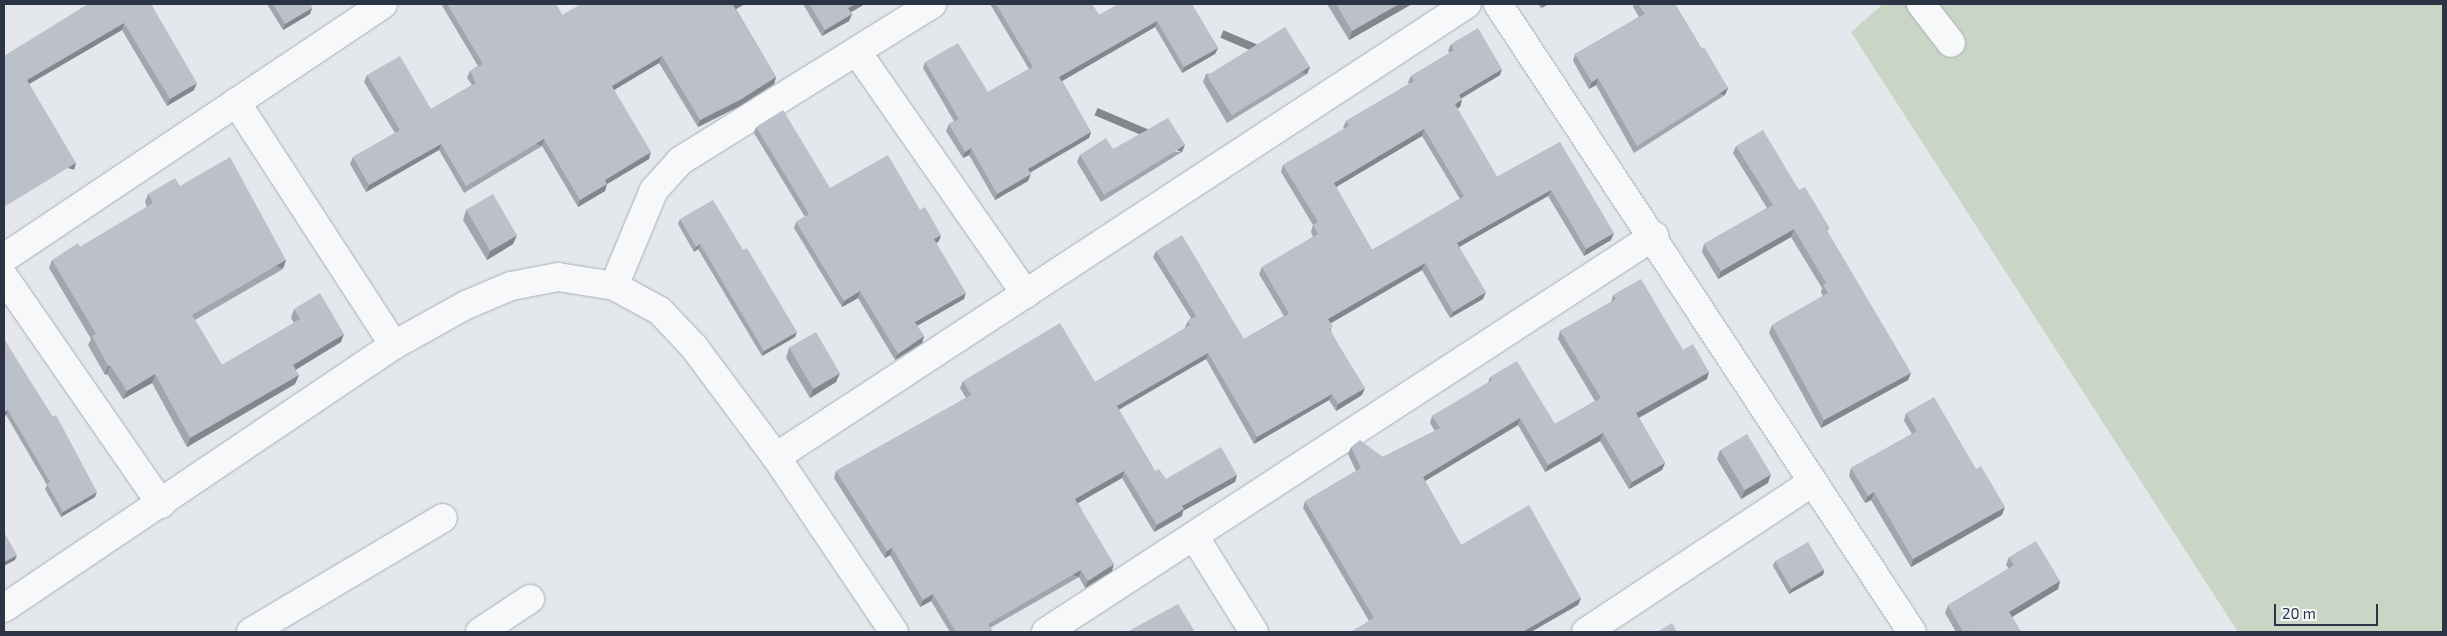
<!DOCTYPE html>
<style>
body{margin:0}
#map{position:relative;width:2447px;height:636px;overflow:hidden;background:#e4e7ec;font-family:"Exo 2",sans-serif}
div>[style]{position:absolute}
.green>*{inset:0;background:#c9d6c5}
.roads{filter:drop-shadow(0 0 1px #a9aeb7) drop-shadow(0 0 1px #a9aeb7)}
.minor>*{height:28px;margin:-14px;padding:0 14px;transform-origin:14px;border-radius:14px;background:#f7f8fa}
.wall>*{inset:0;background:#a1a5ae}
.shaded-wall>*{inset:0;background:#83868d;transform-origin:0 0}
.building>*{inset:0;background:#bbc0ca;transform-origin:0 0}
span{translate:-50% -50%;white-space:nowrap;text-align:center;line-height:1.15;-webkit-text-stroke:4px #f4f6f9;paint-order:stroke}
.frame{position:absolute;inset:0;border:5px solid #2b3445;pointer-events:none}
.scale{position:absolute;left:2274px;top:604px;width:104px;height:22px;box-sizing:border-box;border:2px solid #2b3445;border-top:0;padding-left:6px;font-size:15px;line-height:18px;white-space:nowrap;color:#2b3445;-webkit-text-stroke:4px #f4f6f9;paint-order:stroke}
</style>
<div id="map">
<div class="green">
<div style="clip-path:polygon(1883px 4px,2443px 4px,2443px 632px,2238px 632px,1851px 32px)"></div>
</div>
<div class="roads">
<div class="minor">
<div style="left:1498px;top:4px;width:752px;rotate:56.61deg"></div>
<div style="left:1921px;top:4px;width:49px;rotate:52.4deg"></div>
<div style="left:857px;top:52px;width:295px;rotate:55.1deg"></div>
<div style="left:236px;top:102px;width:290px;rotate:57deg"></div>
<div style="left:4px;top:258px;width:456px;rotate:-33.8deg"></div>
<div style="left:4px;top:277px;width:276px;rotate:55.3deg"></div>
<div style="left:614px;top:286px;width:104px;rotate:-67.4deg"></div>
<div style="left:654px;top:190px;width:39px;rotate:-48deg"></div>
<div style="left:680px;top:161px;width:297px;rotate:-31.9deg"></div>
<div style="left:776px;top:457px;width:826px;rotate:-33.25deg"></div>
<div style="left:1194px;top:536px;width:113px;rotate:58deg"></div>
<div style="left:4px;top:608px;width:470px;rotate:-34deg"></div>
<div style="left:394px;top:345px;width:82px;rotate:-29.1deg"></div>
<div style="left:466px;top:305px;width:49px;rotate:-22.9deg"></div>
<div style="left:511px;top:286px;width:48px;rotate:-10.8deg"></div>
<div style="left:558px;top:277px;width:57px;rotate:9.1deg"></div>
<div style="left:614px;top:286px;width:52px;rotate:28.5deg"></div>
<div style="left:660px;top:311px;width:50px;rotate:46.6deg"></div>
<div style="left:694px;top:347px;width:137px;rotate:53.3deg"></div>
<div style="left:776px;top:457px;width:211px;rotate:56deg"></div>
<div style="left:251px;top:632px;width:223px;rotate:-30.7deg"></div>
<div style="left:480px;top:632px;width:60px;rotate:-33.4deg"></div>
<div style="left:1046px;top:632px;width:726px;rotate:-33.08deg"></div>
<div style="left:1586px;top:632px;width:272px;rotate:-33.5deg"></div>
</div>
</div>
<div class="wall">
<div style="clip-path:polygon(151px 4px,194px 90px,167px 106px,122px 30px,29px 84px,74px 170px,4px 56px)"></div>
<div style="clip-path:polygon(267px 4px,310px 4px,312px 8px,310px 14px,283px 30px)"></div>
<div style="clip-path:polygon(441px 4px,556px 4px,562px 15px,736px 9px,776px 77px,774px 84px,738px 107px,698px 127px,659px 63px,614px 90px,649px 159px,607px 184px,605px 191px,578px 207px,542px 146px,464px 193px,439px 150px,366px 192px,350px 164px,353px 157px,395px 133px,364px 82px,367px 75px,431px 109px,472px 85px,467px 78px,470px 71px,478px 66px)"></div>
<div style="clip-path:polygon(803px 4px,865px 4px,851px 12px,852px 14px,849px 21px,822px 36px)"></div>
<div style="clip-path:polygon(990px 4px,1092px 4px,1099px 15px,1119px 4px,1194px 4px,1192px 5px,1218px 48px,1215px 54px,1182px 73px,1155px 27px,1062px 81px,1091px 132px,1089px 138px,1030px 173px,1028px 181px,995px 200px,969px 155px,963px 158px,946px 131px,949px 124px,954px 121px,923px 68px,925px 62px,988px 92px,1029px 69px)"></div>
<div style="clip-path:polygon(1327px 4px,1412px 4px,1349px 40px)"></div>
<div style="clip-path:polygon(1538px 4px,1549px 4px,1541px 8px)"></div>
<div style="clip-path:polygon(1634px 4px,1675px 4px,1702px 49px,1728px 88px,1725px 95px,1634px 153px,1596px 85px,1589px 89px,1573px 61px,1575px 54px,1639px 17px,1633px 7px)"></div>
<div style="clip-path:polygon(evenodd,1451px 44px,1500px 75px,1461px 99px,1462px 100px,1460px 107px,1457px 108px,1497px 177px,1560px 142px,1611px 240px,1584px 256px,1548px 196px,1459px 247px,1483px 299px,1450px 318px,1422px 270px,1331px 323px,1331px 331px,1362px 395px,1336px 411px,1329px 400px,1254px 444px,1206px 359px,1119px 410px,1155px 471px,1166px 479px,1237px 475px,1235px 482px,1183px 511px,1182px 516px,1154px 532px,1122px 478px,1078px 503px,1112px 571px,1085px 588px,1079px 577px,990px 628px,993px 632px,950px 632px,931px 601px,920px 607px,890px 555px,885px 558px,834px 478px,836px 471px,966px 398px,960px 388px,963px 381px,1095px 382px,1186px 328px,1185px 327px,1188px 321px,1191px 318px,1153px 257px,1156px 251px,1244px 339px,1284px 316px,1259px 274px,1262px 267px,1313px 237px,1311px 232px,1313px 225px,1281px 172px,1283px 165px,1344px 129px,1343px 128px,1346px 121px,1409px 84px,1408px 82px,1411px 76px,1450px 53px,1448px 51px,1451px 44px,1422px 136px,1460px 199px,1372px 250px,1336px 187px,1422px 136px)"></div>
<div style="clip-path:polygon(1310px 67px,1307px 74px,1227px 123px,1203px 82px,1206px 74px)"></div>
<div style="clip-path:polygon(756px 127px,830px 188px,939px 241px,936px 243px,964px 299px,917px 326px,924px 336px,922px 343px,895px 360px,858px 298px,842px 307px,794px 228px,796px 222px,805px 217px,754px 133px)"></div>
<div style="clip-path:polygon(1736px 146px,1799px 190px,1829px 227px,1827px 231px,1911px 373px,1908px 380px,1821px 428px,1769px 333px,1772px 325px,1823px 296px,1821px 292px,1822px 288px,1791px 237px,1718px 279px,1702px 252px,1704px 244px,1767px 208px,1733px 153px)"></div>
<div style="clip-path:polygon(1113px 149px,1182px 152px,1101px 202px,1077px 162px,1080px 155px)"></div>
<div style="clip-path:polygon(180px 186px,283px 269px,195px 320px,222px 365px,294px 323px,291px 318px,294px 309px,341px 342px,295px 370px,299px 375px,295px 384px,187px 447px,152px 383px,123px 399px,107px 374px,105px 375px,88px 345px,91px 339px,49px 268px,52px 260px,80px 247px,147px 207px,145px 202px,148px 194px)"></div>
<div style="clip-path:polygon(466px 210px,517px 235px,513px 244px,487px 260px,463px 220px)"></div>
<div style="clip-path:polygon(680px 219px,743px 250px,795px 337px,762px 356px,698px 249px,694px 252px,678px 224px)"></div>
<div style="clip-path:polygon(1613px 295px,1683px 350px,1707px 379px,1639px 418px,1665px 463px,1662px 470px,1629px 489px,1600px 441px,1545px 472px,1518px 425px,1425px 481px,1461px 545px,1581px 598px,1578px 605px,1369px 621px,1303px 508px,1305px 501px,1356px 471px,1348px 454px,1351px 447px,1383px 457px,1435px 431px,1430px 423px,1432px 416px,1488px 383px,1490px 377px,1555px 424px,1595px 401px,1558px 339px,1560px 331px,1611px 302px)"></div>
<div style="clip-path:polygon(4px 339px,95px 497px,61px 517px,45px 489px,47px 485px,6px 415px,4px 416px)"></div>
<div style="clip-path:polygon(789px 348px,840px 373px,836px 382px,810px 398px,786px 358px)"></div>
<div style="clip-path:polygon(1906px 413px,2002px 515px,1911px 567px,1871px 500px,1865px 503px,1849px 476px,1851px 468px,1912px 434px,1904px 421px)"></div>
<div style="clip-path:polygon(1720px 450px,1768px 483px,1741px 499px,1717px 459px)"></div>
<div style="clip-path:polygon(2009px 557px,2060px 581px,2058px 589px,2012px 617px,2021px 632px,1956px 632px,1945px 613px,1948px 605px,2009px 569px,2006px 565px)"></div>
<div style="clip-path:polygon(1775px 561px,1824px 570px,1823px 575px,1789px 594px,1773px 566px)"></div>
</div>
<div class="shaded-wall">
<div style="clip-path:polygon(736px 4px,745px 4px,731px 12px,733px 5px)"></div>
<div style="clip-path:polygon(856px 4px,865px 4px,846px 15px,848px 8px)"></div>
<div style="clip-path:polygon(1399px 4px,1412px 4px,1349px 40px,1352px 31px)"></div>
<div style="clip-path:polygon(1543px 4px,1549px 4px,1541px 8px)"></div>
<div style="clip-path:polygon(312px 8px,310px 14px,283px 30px,285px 24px)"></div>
<div style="clip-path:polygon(852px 14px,849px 21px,822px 36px,825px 30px)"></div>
<div style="clip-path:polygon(1157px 21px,1155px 27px,1057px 84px,1059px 77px)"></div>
<div style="clip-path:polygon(124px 23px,122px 30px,24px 87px,27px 80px)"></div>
<div style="clip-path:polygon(1218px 48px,1215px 54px,1182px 73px,1184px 67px)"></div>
<div style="clip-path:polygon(662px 56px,659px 63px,609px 93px,612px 86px)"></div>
<div style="left:1310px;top:67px;width:8px;height:94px;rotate:113deg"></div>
<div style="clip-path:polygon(1502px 69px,1500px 75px,1456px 101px,1459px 95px)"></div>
<div style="clip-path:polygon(776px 77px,774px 84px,738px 107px,698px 127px,700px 120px)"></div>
<div style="clip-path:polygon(1598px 78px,1596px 85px,1589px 89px,1592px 82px)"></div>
<div style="clip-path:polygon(197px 83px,194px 90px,167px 106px,170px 99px)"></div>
<div style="left:1728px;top:88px;width:8px;height:108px;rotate:113deg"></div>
<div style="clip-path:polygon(1462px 100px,1460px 107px,1453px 111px,1455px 104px)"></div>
<div style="clip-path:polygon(1424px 129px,1422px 136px,1331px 190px,1334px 183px)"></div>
<div style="clip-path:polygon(1091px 132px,1089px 138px,1025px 175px,1028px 169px)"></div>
<div style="left:544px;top:139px;width:7px;height:91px;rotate:106deg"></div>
<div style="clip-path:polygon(441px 144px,439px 150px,366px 192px,369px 185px)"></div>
<div style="left:1185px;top:145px;width:8px;height:95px;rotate:113deg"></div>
<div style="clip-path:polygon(971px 148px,969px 155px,963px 158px,965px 152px)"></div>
<div style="clip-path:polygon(651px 152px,649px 159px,602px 187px,605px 180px)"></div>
<div style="left:76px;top:163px;width:7px;height:84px;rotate:106deg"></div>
<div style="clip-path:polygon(1031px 174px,1028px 181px,995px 200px,997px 194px)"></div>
<div style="clip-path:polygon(607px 184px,605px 191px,578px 207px,580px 200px)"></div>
<div style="clip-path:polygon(1551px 190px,1548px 196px,1454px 250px,1457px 243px)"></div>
<div style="clip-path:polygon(1794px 229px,1791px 237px,1718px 279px,1721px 271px)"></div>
<div style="clip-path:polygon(1614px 233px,1611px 240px,1584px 256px,1586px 249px)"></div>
<div style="clip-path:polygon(517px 235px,513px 244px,487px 260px,490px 251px)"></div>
<div style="clip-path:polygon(941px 235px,939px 241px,932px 246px,934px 239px)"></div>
<div style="clip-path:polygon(700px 244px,698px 249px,694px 252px,696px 247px)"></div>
<div style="left:286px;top:260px;width:9px;height:109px;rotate:108deg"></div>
<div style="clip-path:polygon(1425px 263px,1422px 270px,1326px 326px,1328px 319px)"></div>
<div style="clip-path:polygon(860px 291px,858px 298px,842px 307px,844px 301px)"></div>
<div style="clip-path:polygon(1486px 292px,1483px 299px,1450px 318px,1453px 312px)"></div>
<div style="clip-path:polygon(966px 293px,964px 299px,913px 328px,915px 322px)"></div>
<div style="clip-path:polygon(797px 332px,795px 337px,762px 356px,764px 351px)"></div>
<div style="clip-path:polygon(344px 334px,341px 342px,289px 374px,293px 365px)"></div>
<div style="clip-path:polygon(924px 336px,922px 343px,895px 360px,898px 354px)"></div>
<div style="clip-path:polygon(1208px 353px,1206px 359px,1114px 412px,1117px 406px)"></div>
<div style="clip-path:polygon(110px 365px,107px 374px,105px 375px,108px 366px)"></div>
<div style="clip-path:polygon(1709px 372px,1707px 379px,1633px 421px,1636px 413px)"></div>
<div style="clip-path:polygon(840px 373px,836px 382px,810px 398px,813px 389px)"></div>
<div style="clip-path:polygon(1911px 373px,1908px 380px,1821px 428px,1824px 420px)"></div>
<div style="clip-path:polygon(155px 374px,152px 383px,123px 399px,127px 391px)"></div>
<div style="clip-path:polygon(299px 375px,295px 384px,187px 447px,190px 438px)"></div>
<div style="clip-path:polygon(1365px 388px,1362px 395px,1336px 411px,1338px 404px)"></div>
<div style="clip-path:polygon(1332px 394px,1329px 400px,1254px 444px,1257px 437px)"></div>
<div style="clip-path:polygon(8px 410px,6px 415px,4px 416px,4px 412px)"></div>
<div style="clip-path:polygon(1520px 418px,1518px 425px,1420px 484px,1423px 477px)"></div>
<div style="clip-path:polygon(1603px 433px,1600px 441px,1545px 472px,1548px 465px)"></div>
<div style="clip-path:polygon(1665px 463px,1662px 470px,1629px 489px,1632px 482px)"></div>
<div style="clip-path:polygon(1124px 471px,1122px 478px,1073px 506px,1075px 499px)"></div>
<div style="clip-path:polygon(1771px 474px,1768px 483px,1741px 499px,1745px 490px)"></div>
<div style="clip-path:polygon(1237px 475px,1235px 482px,1183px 511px,1182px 516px,1154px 532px,1157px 525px,1182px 506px)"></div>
<div style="clip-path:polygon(97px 492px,95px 497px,61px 517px,63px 512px)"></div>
<div style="clip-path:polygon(1874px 492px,1871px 500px,1865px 503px,1868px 496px)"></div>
<div style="clip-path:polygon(2005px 507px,2002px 515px,1911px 567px,1913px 559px)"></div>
<div style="clip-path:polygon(892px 548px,890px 555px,885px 558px,887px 551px)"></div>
<div style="clip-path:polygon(17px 555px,15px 560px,4px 566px,4px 562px)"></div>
<div style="clip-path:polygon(1114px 564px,1112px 571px,1085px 588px,1088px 581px)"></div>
<div style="left:1081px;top:570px;width:7px;height:108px;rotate:106deg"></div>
<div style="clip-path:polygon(1824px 570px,1823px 575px,1789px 594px,1791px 589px)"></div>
<div style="clip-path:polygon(2060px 581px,2058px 589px,2007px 620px,2009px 612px)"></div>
<div style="clip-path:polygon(933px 594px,931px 601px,920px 607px,923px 600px)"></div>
<div style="clip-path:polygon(1581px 598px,1578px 605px,1531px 632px,1522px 632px)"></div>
</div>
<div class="building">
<div style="clip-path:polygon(88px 4px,151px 4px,197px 83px,170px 99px,124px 23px,27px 80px,76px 163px,4px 207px,4px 56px)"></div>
<div style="clip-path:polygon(273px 4px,310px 4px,312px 8px,285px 24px)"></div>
<div style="clip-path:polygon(447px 4px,556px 4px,562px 15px,581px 4px,736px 4px,733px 5px,776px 77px,740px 100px,700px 120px,662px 56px,612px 86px,651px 152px,605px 180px,607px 184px,580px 200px,544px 139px,466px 186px,441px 144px,369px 185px,353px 157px,400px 130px,367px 75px,400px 56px,431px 109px,476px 83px,470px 71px,483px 64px)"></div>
<div style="clip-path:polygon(809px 4px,856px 4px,848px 8px,852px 14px,825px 30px)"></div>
<div style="clip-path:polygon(996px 4px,1092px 4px,1099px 15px,1119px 4px,1192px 4px,1218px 48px,1184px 67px,1157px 21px,1059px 77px,1091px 132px,1028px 169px,1031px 174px,997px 194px,971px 148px,965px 152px,949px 124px,959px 119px,925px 62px,958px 43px,988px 92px,1033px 67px)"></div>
<div style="clip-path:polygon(1336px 4px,1399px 4px,1352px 31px)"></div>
<div style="clip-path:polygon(1638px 4px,1675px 4px,1702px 49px,1704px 47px,1728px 88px,1637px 146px,1598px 78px,1592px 82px,1575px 54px,1645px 14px)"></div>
<div style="left:1285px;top:27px;width:47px;height:92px;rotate:58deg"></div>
<div style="clip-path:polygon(evenodd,1478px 28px,1502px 69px,1459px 95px,1462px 100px,1455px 104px,1497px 177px,1560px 142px,1614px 233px,1586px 249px,1551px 190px,1457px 243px,1486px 292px,1453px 312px,1425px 263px,1328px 319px,1333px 327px,1329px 329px,1365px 388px,1338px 404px,1332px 394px,1257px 437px,1208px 353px,1117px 406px,1155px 471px,1159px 469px,1166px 479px,1221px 447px,1237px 475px,1182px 506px,1184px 509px,1157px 525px,1124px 471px,1075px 499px,1114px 564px,1088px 581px,1081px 570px,988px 624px,993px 632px,956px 632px,933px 594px,923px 600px,892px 548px,887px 551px,836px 471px,971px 395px,963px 381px,1060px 323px,1095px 382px,1190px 325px,1188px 321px,1196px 316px,1156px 251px,1182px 235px,1244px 339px,1289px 314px,1262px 267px,1318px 234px,1313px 225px,1318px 222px,1283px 165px,1349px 126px,1346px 121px,1414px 81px,1411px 76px,1454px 50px,1451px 44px,1478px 28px,1424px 129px,1464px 196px,1372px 250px,1334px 183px,1424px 129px)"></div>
<div style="clip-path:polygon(783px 110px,830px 188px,888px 155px,920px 210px,925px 207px,941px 235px,934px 239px,966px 293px,915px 322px,924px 336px,898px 354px,860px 291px,844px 301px,796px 222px,809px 214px,756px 127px)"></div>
<div style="clip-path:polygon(1168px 118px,1185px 145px,1104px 195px,1080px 155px,1106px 138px,1113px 149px)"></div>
<div style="clip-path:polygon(1763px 130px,1799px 190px,1805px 187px,1829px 227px,1826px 229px,1911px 373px,1824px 420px,1772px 325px,1828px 293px,1823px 285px,1826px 283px,1794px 229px,1721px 271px,1704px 244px,1773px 205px,1736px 146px)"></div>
<div style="clip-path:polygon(230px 157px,286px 260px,192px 315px,222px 365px,300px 319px,294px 309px,320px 293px,344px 334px,293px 365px,299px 375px,190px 438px,155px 374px,127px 391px,110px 365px,108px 366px,92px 336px,96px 334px,52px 260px,78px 243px,80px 247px,153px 203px,148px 194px,175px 178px,180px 186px)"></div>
<div style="left:493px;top:194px;width:48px;height:31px;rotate:60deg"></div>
<div style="clip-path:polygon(713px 200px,743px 250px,747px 248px,797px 332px,764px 351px,700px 244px,696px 247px,680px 219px)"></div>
<div style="clip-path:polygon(1641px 279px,1683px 350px,1693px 344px,1709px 372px,1636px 413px,1665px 463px,1632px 482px,1603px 433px,1548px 465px,1520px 418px,1423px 477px,1461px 545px,1529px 505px,1581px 598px,1522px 632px,1350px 632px,1374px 618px,1305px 501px,1361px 468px,1351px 447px,1360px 440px,1383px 457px,1440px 428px,1432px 416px,1492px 380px,1490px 377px,1517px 361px,1555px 424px,1601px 398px,1560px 331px,1616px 299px,1613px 295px)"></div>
<div style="left:816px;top:332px;width:48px;height:31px;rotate:60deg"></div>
<div style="clip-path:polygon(4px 339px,53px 417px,56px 415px,97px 492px,63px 512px,47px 484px,50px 482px,8px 410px,4px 412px)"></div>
<div style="clip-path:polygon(1934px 397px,1976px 469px,1981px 466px,2005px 507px,1913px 559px,1874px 492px,1868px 496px,1851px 468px,1917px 431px,1906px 413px)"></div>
<div style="left:1747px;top:434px;width:47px;height:31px;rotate:59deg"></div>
<div style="clip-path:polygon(4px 532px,17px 555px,4px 562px)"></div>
<div style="clip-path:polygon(2036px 541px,2060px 581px,2009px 612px,2021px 632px,1970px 632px,1969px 630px,1963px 632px,1948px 605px,2014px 565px,2009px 557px)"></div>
<div style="left:1808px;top:542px;width:32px;height:38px;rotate:60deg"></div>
<div style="clip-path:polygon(1178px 604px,1195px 632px,1127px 632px)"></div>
<div style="clip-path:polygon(1672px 623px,1677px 632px,1657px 632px)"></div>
</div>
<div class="frame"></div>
<div class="scale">20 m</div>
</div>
